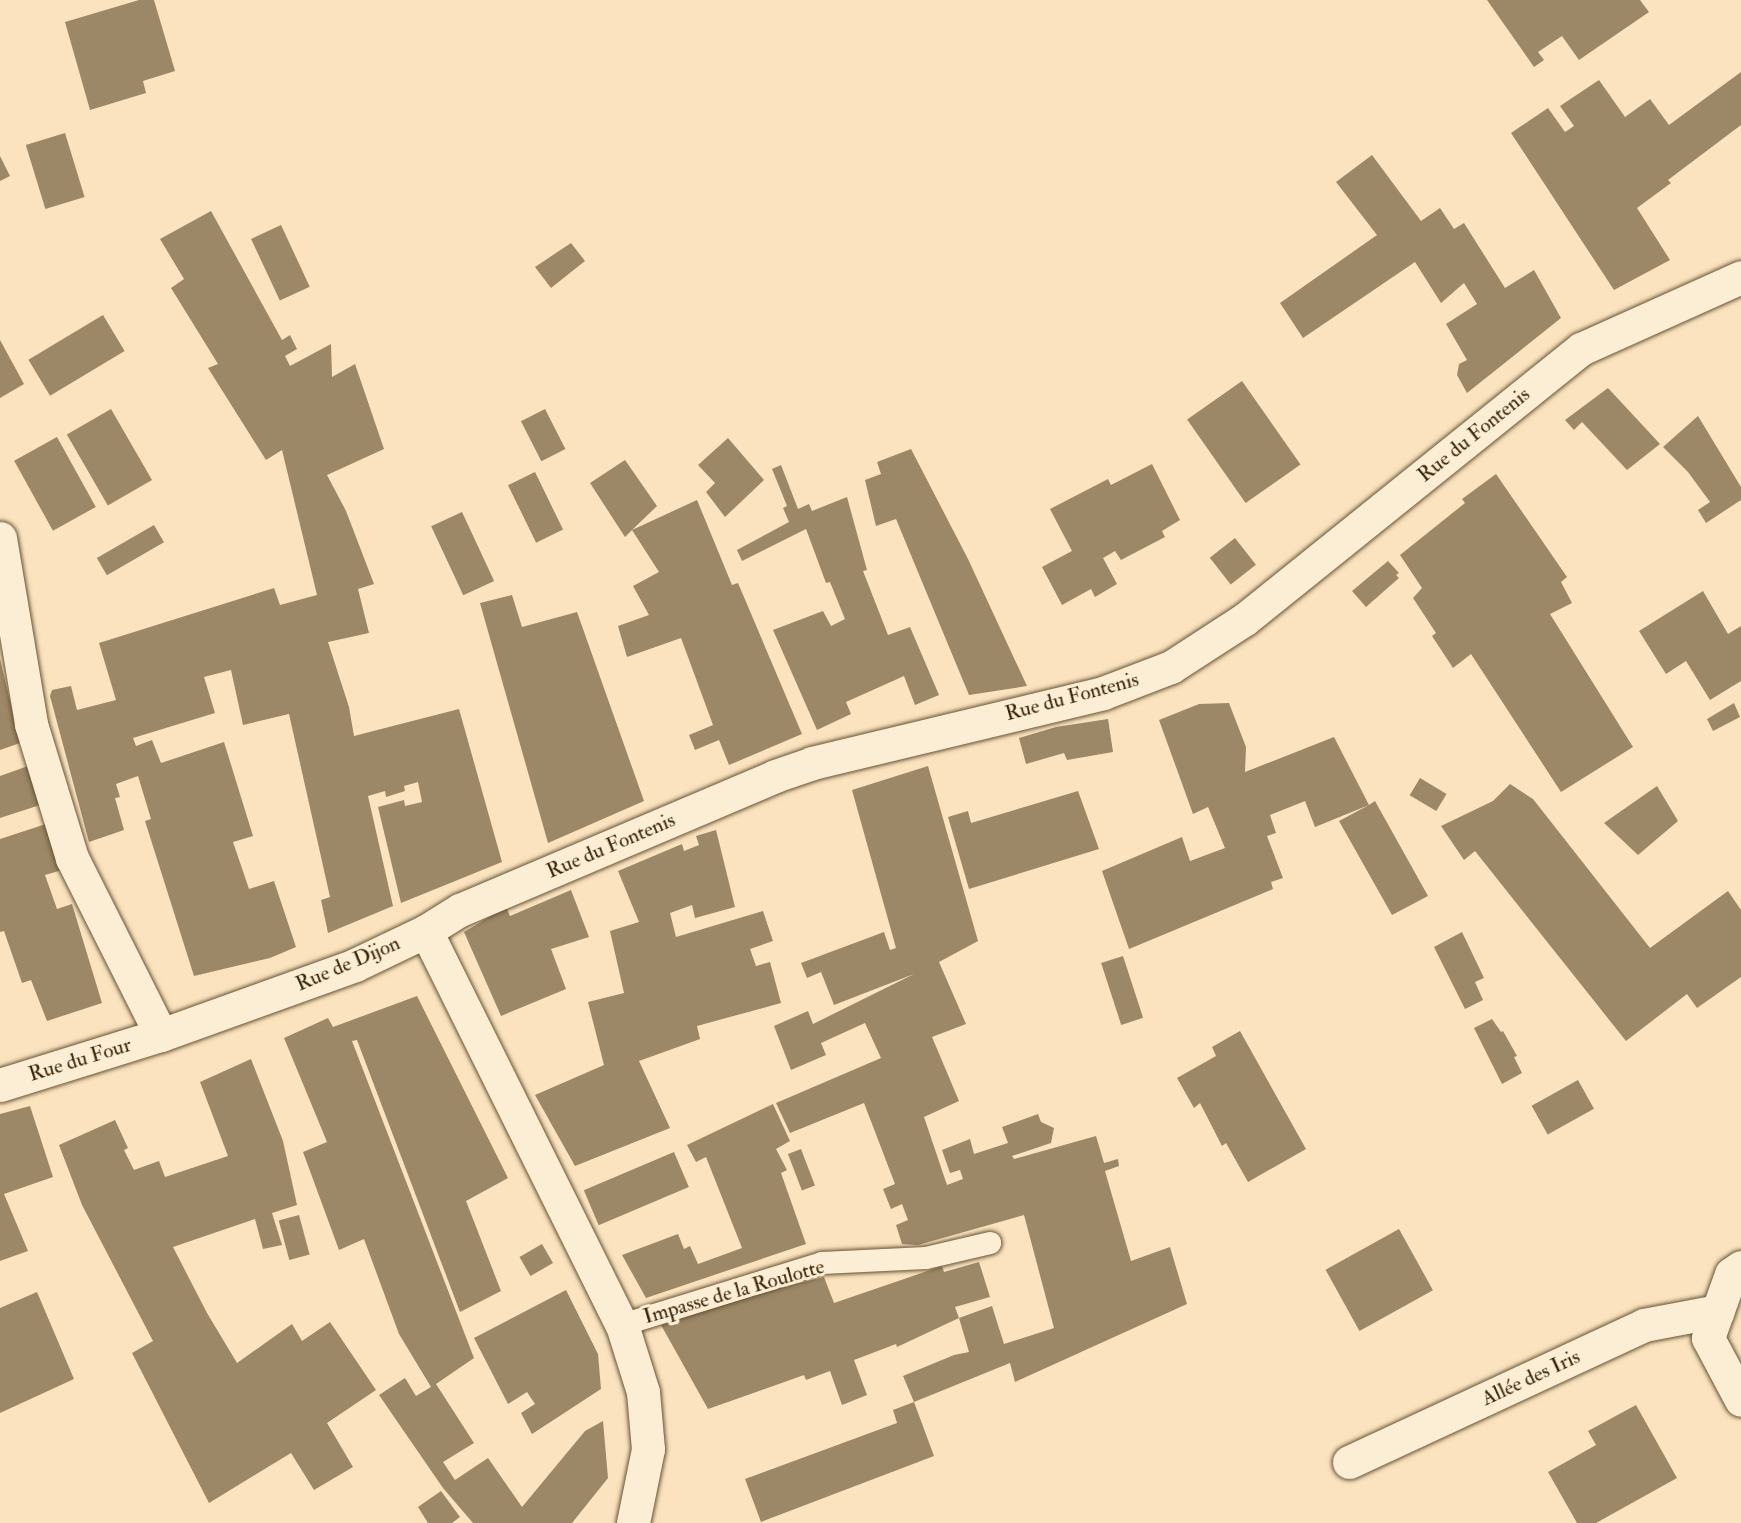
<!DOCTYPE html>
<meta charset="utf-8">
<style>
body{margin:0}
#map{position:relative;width:1741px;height:1523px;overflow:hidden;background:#fbe3bf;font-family:"IM FELL Double Pica",serif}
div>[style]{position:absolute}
.building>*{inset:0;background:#9c8766;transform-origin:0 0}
.roads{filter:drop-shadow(0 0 2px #665334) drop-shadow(0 0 2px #665334)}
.service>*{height:22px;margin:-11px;padding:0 11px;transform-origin:11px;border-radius:11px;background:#fcedd5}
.minor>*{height:33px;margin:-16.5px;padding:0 16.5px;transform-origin:16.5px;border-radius:16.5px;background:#fcedd5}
span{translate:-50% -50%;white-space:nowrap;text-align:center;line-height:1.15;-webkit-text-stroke:6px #fcedd5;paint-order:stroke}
.street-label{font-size:21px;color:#352306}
</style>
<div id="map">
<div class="building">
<div style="clip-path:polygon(139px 0,154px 0,175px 71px,143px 81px,146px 93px,90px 110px,65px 22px)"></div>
<div style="clip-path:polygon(1487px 0,1640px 0,1649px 12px,1579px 60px,1562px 36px,1538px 52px,1544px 60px,1534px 67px)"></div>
<div style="clip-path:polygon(1741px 72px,1741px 125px,1668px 180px,1671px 183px,1637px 208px,1670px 260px,1614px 290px,1511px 133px,1548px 108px,1565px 132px,1574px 126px,1560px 106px,1599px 80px,1625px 117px,1650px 99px,1669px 125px)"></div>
<div style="left:65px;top:133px;width:67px;height:41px;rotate:73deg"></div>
<div style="clip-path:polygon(1372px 155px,1421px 221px,1440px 208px,1454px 229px,1464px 223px,1505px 288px,1534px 270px,1561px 318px,1467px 393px,1457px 375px,1459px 364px,1467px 360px,1446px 324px,1477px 304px,1464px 283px,1441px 303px,1415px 262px,1303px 338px,1280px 303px,1377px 235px,1336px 182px)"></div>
<div style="clip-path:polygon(0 156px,10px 176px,0 181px)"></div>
<div style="clip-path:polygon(211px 211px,282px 340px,290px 335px,297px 349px,285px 356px,290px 366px,331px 344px,332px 377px,355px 364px,384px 449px,327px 475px,346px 511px,374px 584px,358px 589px,369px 633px,328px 642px,349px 707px,354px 736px,459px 709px,502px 862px,401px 903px,378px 807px,404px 800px,405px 806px,422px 802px,418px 782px,404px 786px,405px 791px,386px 797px,385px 791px,368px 796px,393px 906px,328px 933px,321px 900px,330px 897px,289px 714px,243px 725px,231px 670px,204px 677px,215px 713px,133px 738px,136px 746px,152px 740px,161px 763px,224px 742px,253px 836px,233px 842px,249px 889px,274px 881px,296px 947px,270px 958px,194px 976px,145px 821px,151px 819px,138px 776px,116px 784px,120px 797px,115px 798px,124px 830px,89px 842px,50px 696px,52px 690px,71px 686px,77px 710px,116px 700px,99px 643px,274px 588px,280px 605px,317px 595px,282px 450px,266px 460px,208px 368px,218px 364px,171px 288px,184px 279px,160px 239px)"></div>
<div style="left:281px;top:225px;width:68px;height:33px;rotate:65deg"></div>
<div style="clip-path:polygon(571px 243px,585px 261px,551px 288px,535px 267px)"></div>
<div style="left:103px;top:315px;width:42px;height:87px;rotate:59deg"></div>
<div style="clip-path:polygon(0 340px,24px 384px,0 398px)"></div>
<div style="left:1242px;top:381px;width:102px;height:67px;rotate:55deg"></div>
<div style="clip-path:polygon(1608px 388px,1660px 444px,1627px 470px,1582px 422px,1574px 430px,1565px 420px)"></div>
<div style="left:111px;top:409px;width:82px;height:51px;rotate:60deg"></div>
<div style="left:545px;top:409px;width:45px;height:27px;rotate:63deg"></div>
<div style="clip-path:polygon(1698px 416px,1741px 487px,1741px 500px,1706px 523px,1698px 510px,1710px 502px,1688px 472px,1663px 447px)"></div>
<div style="left:57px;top:437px;width:80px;height:49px;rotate:61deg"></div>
<div style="clip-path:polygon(728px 438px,764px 480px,725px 517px,706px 492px,715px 483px,698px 465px)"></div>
<div style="clip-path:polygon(911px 449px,968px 559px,1027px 686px,969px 695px,896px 519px,876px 526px,865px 480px,881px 474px,877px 462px)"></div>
<div style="clip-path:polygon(625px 460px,657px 506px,632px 530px,697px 500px,732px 585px,738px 583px,802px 734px,729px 765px,719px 740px,695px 750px,689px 735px,713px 725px,681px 638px,627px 657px,618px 626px,649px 615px,633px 586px,659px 572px,632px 530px,625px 537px,590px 483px)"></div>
<div style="clip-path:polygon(1152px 464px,1180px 520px,1162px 531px,1165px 537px,1121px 560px,1115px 551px,1103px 558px,1117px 584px,1095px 597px,1091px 589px,1062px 605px,1042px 567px,1072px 551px,1050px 509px,1108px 479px,1111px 485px)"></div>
<div style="clip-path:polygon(781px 465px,798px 509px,809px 504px,812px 511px,847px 497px,867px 570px,863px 571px,888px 635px,910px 627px,939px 695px,915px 705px,904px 676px,846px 702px,851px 714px,817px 730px,773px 630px,823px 611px,831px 626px,845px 619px,830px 582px,826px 583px,806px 529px,742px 561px,737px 550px,789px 522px,783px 508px,787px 506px,772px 469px)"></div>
<div style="left:535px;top:472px;width:64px;height:30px;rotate:64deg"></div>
<div style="clip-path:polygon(1496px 474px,1567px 577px,1561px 582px,1572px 603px,1550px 614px,1633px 747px,1561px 792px,1471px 654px,1453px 668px,1432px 636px,1436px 633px,1413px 598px,1422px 588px,1400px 555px,1465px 503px,1462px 499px)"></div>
<div style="left:462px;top:512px;width:76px;height:34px;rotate:65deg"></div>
<div style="left:154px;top:525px;width:20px;height:66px;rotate:60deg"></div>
<div style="left:1235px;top:538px;width:34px;height:32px;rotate:52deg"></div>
<div style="clip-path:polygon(1388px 561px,1399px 573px,1396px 575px,1399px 578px,1366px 607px,1352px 591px)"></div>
<div style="clip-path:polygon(1703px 591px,1728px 634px,1741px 626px,1741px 681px,1710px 700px,1686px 661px,1666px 674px,1639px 631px)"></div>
<div style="clip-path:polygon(512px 595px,522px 627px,577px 612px,644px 801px,548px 843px,480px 603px)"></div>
<div style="clip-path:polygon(0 659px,20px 743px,0 750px)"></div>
<div style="clip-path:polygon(1229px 703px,1246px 747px,1245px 772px,1334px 737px,1369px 805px,1375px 801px,1428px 896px,1392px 915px,1339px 821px,1369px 805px,1315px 827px,1305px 801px,1270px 815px,1276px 833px,1267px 836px,1283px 878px,1271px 882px,1273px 889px,1129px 949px,1102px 871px,1182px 837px,1190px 861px,1225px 848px,1208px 807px,1193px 814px,1159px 720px,1199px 704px)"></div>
<div style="clip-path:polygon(1734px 703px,1740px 717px,1713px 731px,1707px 719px)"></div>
<div style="clip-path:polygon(1108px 719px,1113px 752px,1067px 760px,1064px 753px,1026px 764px,1019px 738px,1056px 727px)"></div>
<div style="clip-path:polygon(28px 766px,40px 805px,0 818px,0 776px)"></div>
<div style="clip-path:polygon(928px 766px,978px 941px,939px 962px,966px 1024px,932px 1037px,959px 1101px,924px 1117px,947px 1185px,963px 1179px,960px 1170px,950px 1173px,942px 1150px,970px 1139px,974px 1154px,1008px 1143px,1002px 1127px,1038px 1114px,1041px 1122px,1054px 1128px,1051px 1143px,1012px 1156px,1014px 1159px,1096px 1136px,1104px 1163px,1118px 1159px,1119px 1166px,1105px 1171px,1131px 1261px,1170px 1247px,1187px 1304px,1015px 1382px,1010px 1363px,914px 1402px,934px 1456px,761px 1522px,745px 1479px,897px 1423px,893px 1410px,914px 1402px,903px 1376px,954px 1355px,969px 1352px,959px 1318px,992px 1306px,1004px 1344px,1054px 1328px,1024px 1215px,918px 1245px,902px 1244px,896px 1225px,908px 1220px,902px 1204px,891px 1209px,883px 1189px,895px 1184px,864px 1103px,790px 1133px,776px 1103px,881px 1058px,865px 1023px,821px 1043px,826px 1055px,791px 1070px,774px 1026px,808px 1011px,813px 1024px,914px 974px,834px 1005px,821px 972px,807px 978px,801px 963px,884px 932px,890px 950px,896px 948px,852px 790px)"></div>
<div style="left:1420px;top:778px;width:31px;height:20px;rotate:31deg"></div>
<div style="clip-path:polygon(1510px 784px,1533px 799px,1650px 948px,1728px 891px,1741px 910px,1741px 977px,1697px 1008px,1687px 994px,1626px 1041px,1475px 851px,1464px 860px,1441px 826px,1493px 801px)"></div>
<div style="clip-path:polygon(1657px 786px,1678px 821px,1638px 855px,1604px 823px)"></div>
<div style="clip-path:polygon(1078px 791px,1099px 849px,969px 889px,948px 817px,968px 811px,971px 823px)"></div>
<div style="clip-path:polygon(46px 824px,62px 870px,45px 875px,57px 909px,72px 904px,102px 1003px,47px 1021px,31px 980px,22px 983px,4px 931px,0 932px,0 839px)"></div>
<div style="clip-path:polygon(716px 830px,735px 907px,695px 918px,692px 905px,670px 913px,676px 937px,763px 911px,773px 941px,750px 949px,756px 966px,770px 962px,781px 1003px,697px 1026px,700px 1039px,639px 1061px,670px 1128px,575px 1166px,535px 1095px,604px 1065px,588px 1002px,624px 993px,610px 931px,639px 922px,618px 871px,682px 844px,684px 851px,699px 845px,696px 836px)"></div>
<div style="clip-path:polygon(571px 890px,589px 937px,551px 949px,566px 989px,501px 1016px,464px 932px,506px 907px,510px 916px)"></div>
<div style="clip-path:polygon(1462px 932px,1484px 978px,1475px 982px,1483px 1000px,1465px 1009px,1434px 947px)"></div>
<div style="left:1123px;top:956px;width:65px;height:23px;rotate:72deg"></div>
<div style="clip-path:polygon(417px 996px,508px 1178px,466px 1201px,501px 1291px,460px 1312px,357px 1040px,352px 1041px,474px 1358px,436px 1384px,474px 1443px,443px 1462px,455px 1480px,488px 1458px,522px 1507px,585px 1431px,603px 1421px,608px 1478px,572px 1523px,473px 1523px,443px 1488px,379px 1395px,405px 1378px,416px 1396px,431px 1387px,399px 1334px,364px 1239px,339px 1250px,303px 1152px,327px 1142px,284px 1038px,328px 1018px,333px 1027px)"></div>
<div style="clip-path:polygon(1492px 1019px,1501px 1032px,1503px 1031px,1517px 1056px,1514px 1057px,1522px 1073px,1502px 1084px,1474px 1028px)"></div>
<div style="clip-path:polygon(1240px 1031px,1306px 1149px,1248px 1182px,1226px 1143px,1222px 1146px,1200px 1103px,1194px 1108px,1177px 1078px,1216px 1056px,1212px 1047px)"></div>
<div style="clip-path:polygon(251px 1059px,283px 1141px,297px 1205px,272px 1213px,282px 1245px,263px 1249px,255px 1219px,173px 1247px,207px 1313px,237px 1363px,292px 1324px,302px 1341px,330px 1322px,376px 1390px,327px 1423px,353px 1467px,314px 1490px,291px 1453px,209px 1503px,132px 1353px,153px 1341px,82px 1205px,59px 1145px,115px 1120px,128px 1148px,124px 1150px,134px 1170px,159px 1161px,165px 1177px,228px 1156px,200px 1082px)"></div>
<div style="left:1578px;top:1080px;width:33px;height:53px;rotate:61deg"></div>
<div style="clip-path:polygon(773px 1104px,790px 1141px,776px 1149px,787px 1170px,781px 1173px,806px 1244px,646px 1298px,622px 1255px,678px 1234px,684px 1249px,690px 1246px,698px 1264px,742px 1248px,706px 1157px,696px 1162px,687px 1145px)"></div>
<div style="clip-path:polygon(30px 1106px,53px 1177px,4px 1194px,28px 1251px,0 1261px,0 1114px)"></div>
<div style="left:801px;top:1149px;width:39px;height:14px;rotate:69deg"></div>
<div style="left:674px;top:1152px;width:38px;height:98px;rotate:67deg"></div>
<div style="left:299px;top:1215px;width:41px;height:21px;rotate:75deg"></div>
<div style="left:1399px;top:1229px;width:70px;height:84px;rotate:61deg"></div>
<div style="left:542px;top:1244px;width:22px;height:26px;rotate:60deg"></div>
<div style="clip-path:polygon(979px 1262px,990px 1297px,955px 1307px,959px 1318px,897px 1347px,896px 1344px,854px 1360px,867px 1395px,842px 1405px,830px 1371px,806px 1380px,804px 1375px,708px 1409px,661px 1325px,755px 1294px,824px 1277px,834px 1303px,942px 1266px,944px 1272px)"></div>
<div style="clip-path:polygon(566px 1290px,598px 1354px,601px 1389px,532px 1434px,521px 1413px,535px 1404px,527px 1392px,508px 1404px,474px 1338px)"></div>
<div style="clip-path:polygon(37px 1292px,74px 1379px,0 1413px,0 1308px)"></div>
<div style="clip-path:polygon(1636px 1405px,1677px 1478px,1596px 1523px,1577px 1523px,1548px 1472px,1596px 1445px,1588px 1431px)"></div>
<div style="clip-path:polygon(441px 1491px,460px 1517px,452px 1523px,428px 1523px,418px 1507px)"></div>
</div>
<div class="roads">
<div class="service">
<div style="left:622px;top:1325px;width:209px;rotate:-17.2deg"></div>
<div style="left:822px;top:1263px;width:104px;rotate:-2.8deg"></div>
<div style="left:926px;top:1258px;width:66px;rotate:-13.2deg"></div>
</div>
<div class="minor">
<div style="left:0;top:538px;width:189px;rotate:80.5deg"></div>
<div style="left:31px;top:724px;width:140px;rotate:73deg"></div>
<div style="left:72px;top:858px;width:198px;rotate:63.3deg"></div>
<div style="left:161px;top:1035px;width:206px;rotate:-19.8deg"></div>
<div style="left:355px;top:965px;width:79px;rotate:-25.6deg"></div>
<div style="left:426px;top:931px;width:440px;rotate:63.6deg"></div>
<div style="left:622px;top:1325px;width:70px;rotate:72.6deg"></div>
<div style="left:643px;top:1392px;width:57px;rotate:85deg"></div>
<div style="left:648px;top:1449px;width:76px;rotate:101.5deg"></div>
<div style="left:426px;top:931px;width:40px;rotate:-32deg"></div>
<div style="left:460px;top:910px;width:342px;rotate:-23deg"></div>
<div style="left:775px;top:776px;width:39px;rotate:-19deg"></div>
<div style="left:812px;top:763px;width:299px;rotate:-13.5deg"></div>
<div style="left:1103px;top:693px;width:73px;rotate:-20.9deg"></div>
<div style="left:1171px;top:667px;width:88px;rotate:-33deg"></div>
<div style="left:1245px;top:619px;width:431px;rotate:-38.8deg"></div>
<div style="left:1581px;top:349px;width:175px;rotate:-24.2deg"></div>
<div style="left:0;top:1085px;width:169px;rotate:-17.3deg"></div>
<div style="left:1741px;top:1267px;width:12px;rotate:145deg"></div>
<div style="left:1731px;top:1274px;width:68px;rotate:109.8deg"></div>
<div style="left:1708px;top:1338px;width:70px;rotate:62deg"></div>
<div style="left:1349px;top:1462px;width:325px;rotate:-24.9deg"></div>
<div style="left:1644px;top:1325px;width:75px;rotate:-10.7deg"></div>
</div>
</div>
<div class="street-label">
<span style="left:1474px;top:435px;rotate:-39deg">Rue du Fontenis</span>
<span style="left:1072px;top:697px;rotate:-15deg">Rue du Fontenis</span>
<span style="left:611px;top:846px;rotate:-23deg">Rue du Fontenis</span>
<span style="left:348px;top:964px;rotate:-23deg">Rue de Dijon</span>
<span style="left:80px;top:1060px;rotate:-17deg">Rue du Four</span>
<span style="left:734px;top:1292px;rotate:-16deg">Impasse de la Roulotte</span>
<span style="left:1531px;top:1378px;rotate:-25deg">Allée des Iris</span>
</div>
</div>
